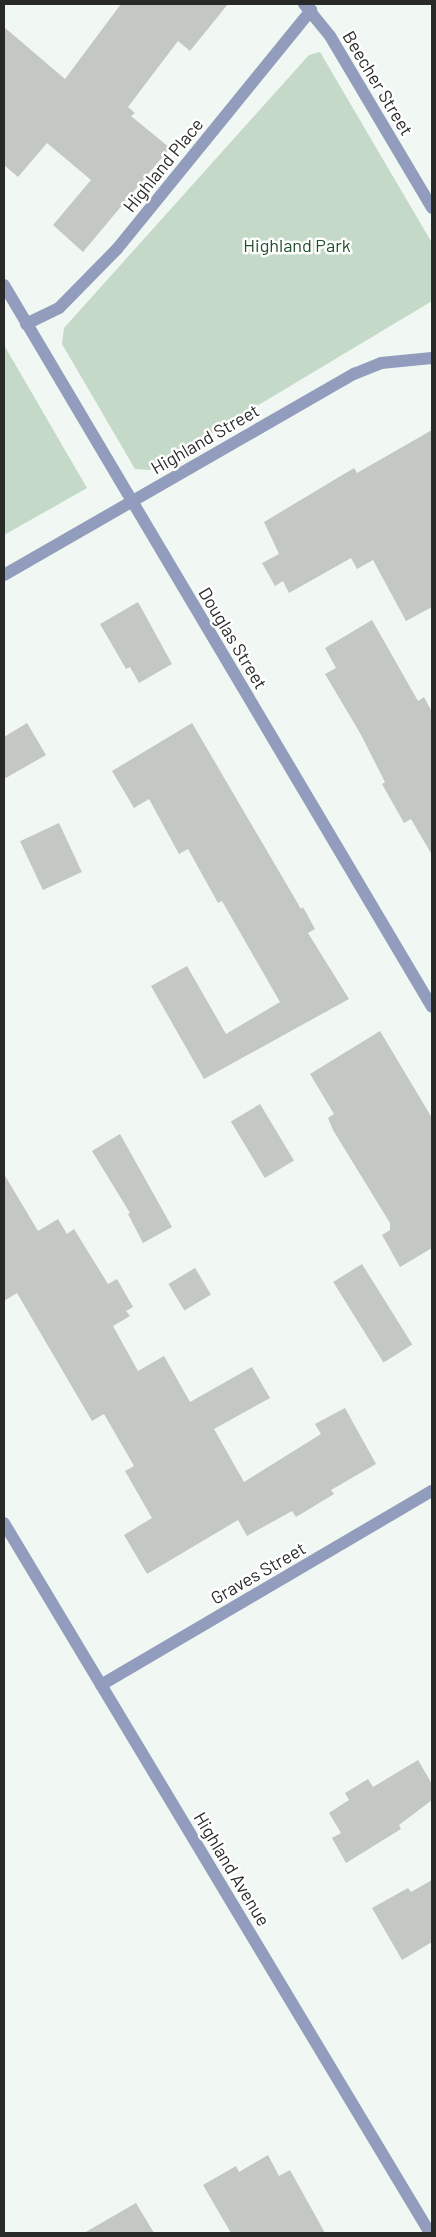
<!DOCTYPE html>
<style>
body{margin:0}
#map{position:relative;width:436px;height:2237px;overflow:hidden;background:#f1f7f2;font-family:Barlow,sans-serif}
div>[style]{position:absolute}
.green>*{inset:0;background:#c4d9c7}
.building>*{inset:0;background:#c3c8c3;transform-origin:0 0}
.street>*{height:12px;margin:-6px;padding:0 6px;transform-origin:6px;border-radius:6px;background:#929dbd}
span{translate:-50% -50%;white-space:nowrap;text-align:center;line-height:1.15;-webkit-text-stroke:5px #fff;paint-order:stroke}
.street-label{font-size:18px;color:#282a28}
.park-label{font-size:18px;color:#23502d}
.frame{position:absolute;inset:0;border:5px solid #282a28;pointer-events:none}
</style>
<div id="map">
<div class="green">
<div style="clip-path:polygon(320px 52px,432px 243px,432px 301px,150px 470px,135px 469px,62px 344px,64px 328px,309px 55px)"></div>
<div style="clip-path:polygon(4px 345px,87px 488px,4px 535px)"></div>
</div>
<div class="building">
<div style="clip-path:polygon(121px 4px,228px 4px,190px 51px,178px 41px,128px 107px,135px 113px,131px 116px,170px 148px,83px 252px,53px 225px,91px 180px,47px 143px,18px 177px,4px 165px,4px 27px,65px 79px)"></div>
<div style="clip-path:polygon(432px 430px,432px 607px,406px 621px,373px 560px,357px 569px,351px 558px,289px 593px,283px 581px,275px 586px,262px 563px,279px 554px,264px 522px,354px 468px,357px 473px)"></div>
<div style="clip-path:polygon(138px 602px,172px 664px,139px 683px,130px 667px,126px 669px,100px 624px)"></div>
<div style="clip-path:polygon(372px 620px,418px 701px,424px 697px,432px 712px,432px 855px,411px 819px,404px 823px,382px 784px,385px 782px,360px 733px,325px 674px,336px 668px,325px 648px)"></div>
<div style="clip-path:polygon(27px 723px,46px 755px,4px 779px,4px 737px)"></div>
<div style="clip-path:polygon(192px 723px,301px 909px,303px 907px,315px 929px,308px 933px,349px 999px,204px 1079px,151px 986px,187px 966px,226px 1034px,280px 1002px,222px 901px,218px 903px,188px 849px,179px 854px,149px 799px,134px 808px,112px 771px)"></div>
<div style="left:59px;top:823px;width:54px;height:43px;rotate:65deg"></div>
<div style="clip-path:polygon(380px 1031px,432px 1118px,432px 1248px,400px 1267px,382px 1235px,390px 1230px,390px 1223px,333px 1130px,328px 1118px,334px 1114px,310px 1074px)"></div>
<div style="left:260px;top:1104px;width:66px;height:34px;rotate:59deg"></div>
<div style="clip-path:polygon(120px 1134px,172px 1227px,143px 1243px,128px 1214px,130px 1213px,92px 1151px)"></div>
<div style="clip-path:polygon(4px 1174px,38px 1231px,58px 1219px,67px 1234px,74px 1229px,108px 1284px,117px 1279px,133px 1307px,126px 1311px,130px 1316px,113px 1326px,138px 1371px,164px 1356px,190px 1402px,252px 1367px,270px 1398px,214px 1429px,244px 1482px,321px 1434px,315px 1424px,345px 1408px,376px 1464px,331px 1490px,334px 1494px,296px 1517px,292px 1511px,247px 1536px,238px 1520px,147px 1574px,124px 1535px,152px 1518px,125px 1471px,134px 1466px,104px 1414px,92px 1421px,17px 1293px,4px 1301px)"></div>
<div style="left:362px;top:1264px;width:95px;height:34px;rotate:58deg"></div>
<div style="left:195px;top:1268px;width:31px;height:31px;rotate:59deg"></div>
<div style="clip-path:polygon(418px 1760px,432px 1784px,432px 1800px,399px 1825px,401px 1829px,346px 1863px,332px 1838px,341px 1833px,329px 1813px,349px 1800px,345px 1793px,368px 1779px,373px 1787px)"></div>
<div style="clip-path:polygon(432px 1880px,432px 1942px,402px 1960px,372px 1908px,408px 1888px,411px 1892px)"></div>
<div style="clip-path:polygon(268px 2155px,279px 2176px,290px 2170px,325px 2233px,231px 2233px,203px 2185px,236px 2166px,239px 2172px)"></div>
<div style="clip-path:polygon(136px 2203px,154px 2233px,84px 2233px)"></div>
</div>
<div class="street">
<div style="left:304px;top:4px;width:41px;rotate:50.9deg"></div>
<div style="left:330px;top:36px;width:200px;rotate:59.3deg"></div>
<div style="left:4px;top:285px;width:839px;rotate:59.34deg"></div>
<div style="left:26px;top:324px;width:37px;rotate:-26deg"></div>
<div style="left:59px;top:308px;width:83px;rotate:-45.5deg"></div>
<div style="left:117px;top:249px;width:308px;rotate:-50.9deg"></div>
<div style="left:4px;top:575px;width:404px;rotate:-29.9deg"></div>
<div style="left:354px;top:374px;width:29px;rotate:-22deg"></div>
<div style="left:381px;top:363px;width:51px;rotate:-5.6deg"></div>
<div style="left:4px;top:1523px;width:828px;rotate:59.04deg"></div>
<div style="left:101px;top:1685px;width:384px;rotate:-30.4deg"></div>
</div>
<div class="street-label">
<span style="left:378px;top:83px;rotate:59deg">Beecher Street</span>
<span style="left:163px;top:165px;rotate:-51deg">Highland Place</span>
<span style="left:205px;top:439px;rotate:-30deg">Highland Street</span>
<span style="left:233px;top:638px;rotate:59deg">Douglas Street</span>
<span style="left:258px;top:1573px;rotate:-30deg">Graves Street</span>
<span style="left:232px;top:1869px;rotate:59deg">Highland Avenue</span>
</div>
<div class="park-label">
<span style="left:297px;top:245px">Highland Park</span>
</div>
<div class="frame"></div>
</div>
